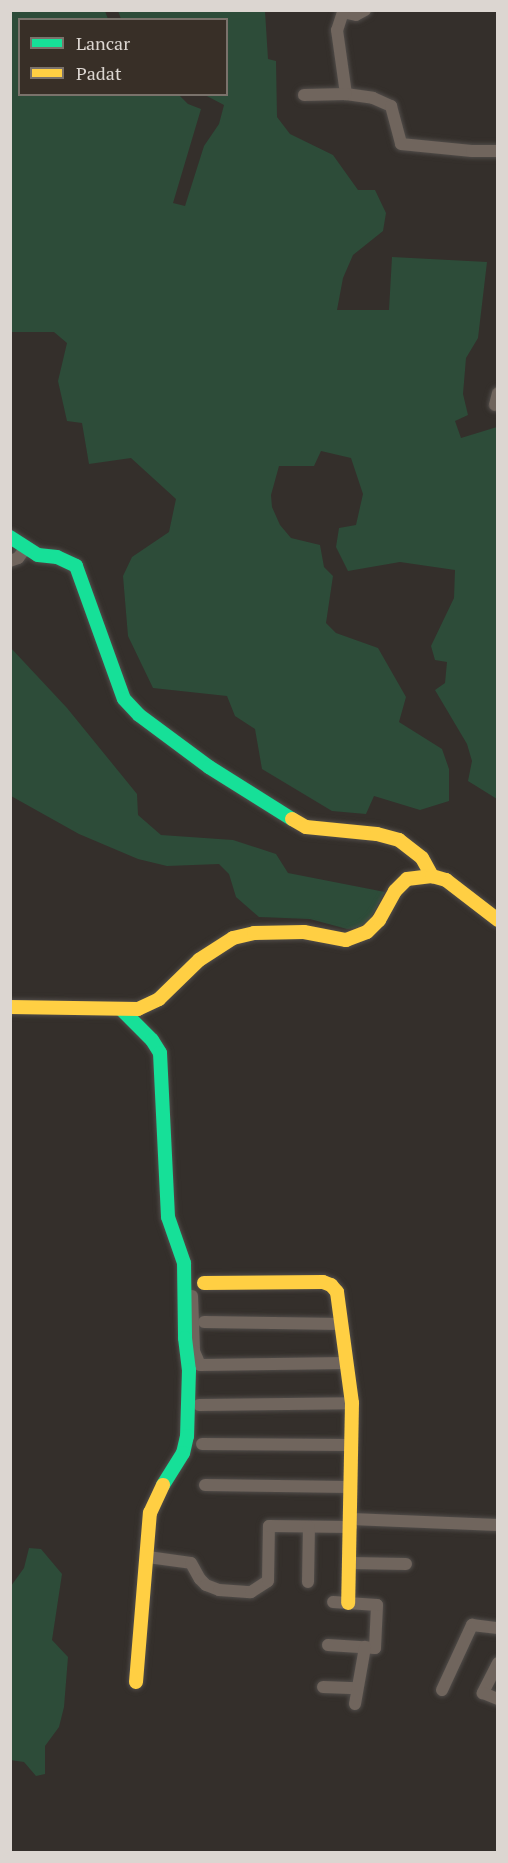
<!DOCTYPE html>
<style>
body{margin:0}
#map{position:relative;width:508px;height:1863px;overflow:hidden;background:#342f2b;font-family:"PT Serif",serif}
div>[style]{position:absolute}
.green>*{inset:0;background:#2d4c39}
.roads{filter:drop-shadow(0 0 2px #514d4a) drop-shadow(0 0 2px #514d4a)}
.street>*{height:12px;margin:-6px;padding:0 6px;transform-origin:6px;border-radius:6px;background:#70655d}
.fast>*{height:14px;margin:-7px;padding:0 7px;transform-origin:7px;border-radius:7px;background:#16e098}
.slow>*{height:14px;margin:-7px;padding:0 7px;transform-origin:7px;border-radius:7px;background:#ffcf43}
span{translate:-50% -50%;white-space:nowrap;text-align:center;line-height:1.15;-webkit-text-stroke:5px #382f27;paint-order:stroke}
.frame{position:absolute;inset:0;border:12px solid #dcd6d1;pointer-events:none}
.legend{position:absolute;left:18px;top:18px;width:210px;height:78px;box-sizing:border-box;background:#382f27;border:2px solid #7a726b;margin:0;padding:8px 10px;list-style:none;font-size:18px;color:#dcd6d1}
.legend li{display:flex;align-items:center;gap:12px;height:30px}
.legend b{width:30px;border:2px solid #7a726b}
</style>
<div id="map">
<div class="green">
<div style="clip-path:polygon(10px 11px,105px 11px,108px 19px,20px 20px,20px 94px,179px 95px,188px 104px,201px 109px,173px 203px,185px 206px,204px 146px,219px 124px,224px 105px,205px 95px,226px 94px,226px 20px,121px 19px,118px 11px,265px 11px,268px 59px,276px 61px,277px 117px,290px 134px,333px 155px,358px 190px,375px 190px,386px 213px,383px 231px,353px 255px,343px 278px,337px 310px,389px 310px,392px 257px,487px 262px,478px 338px,466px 358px,463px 394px,468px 415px,455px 421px,461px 438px,497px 427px,497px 799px,468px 781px,472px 761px,467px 744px,435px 690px,445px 683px,447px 662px,435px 660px,431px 646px,454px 598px,455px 570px,400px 562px,348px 571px,336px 547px,339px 528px,356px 525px,363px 494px,351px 458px,321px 451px,314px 466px,279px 466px,271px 495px,272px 507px,280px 525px,291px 538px,320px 545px,324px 567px,333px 576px,326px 623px,336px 633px,378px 648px,406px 697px,399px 722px,442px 749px,449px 769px,449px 801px,420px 810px,374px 796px,366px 814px,332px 811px,262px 769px,255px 729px,235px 716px,227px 696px,153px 688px,128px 636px,123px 576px,132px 557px,169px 532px,176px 499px,131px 458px,89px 464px,82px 423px,67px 421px,58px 381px,67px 343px,54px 332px,11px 332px)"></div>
<div style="clip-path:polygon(10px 647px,67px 708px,137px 794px,138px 815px,161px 835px,233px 840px,276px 854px,288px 873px,385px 892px,370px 920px,360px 928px,347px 929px,310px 919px,259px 917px,236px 897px,229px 874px,219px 864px,167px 866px,138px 859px,79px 834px,11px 796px)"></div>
<div style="clip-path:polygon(29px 1548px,41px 1549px,62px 1574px,52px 1640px,68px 1657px,64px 1707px,59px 1727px,45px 1746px,45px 1774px,36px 1776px,24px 1762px,10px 1760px,11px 1586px,24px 1568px)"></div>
</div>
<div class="roads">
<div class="street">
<div style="left:365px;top:10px;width:10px;rotate:151deg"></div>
<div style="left:356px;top:15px;width:13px;rotate:-167deg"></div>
<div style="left:343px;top:12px;width:19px;rotate:108deg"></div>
<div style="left:337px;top:30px;width:65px;rotate:82deg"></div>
<div style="left:346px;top:94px;width:27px;rotate:8deg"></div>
<div style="left:373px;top:98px;width:20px;rotate:24deg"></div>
<div style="left:391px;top:106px;width:39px;rotate:75deg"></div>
<div style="left:401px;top:144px;width:71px;rotate:5.6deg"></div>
<div style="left:472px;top:151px;width:26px"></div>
<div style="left:304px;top:95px;width:42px;rotate:-1.4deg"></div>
<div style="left:495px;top:405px;width:12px;rotate:-76deg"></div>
<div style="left:10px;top:561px;width:9px;rotate:-21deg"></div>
<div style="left:18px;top:558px;width:11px;rotate:-52deg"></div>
<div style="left:192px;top:1296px;width:55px;rotate:87.9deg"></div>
<div style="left:194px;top:1351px;width:15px;rotate:67deg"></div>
<div style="left:200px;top:1365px;width:147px;rotate:-0.8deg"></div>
<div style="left:204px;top:1322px;width:138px;rotate:0.8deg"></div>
<div style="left:199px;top:1405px;width:153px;rotate:-0.7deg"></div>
<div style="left:202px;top:1444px;width:149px;rotate:0.4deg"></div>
<div style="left:205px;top:1485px;width:144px;rotate:0.8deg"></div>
<div style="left:351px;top:1519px;width:147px;rotate:2.3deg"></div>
<div style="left:148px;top:1557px;width:43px;rotate:7.9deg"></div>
<div style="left:191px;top:1563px;width:18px;rotate:61deg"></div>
<div style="left:200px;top:1579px;width:8px;rotate:45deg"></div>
<div style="left:206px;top:1585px;width:14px;rotate:21deg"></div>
<div style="left:219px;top:1590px;width:32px;rotate:4deg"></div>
<div style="left:251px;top:1592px;width:20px;rotate:-33deg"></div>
<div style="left:268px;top:1581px;width:55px;rotate:-89deg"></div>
<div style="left:269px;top:1526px;width:82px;rotate:0.7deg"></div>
<div style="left:350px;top:1563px;width:56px;rotate:1deg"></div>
<div style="left:308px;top:1582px;width:55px;rotate:-89deg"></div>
<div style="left:328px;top:1645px;width:47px;rotate:3.7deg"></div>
<div style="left:375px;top:1648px;width:43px;rotate:-87.3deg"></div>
<div style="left:377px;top:1605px;width:44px;rotate:-176.1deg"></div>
<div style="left:498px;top:1663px;width:34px;rotate:117deg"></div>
<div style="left:483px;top:1693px;width:16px;rotate:22deg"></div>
<div style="left:323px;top:1687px;width:34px;rotate:2deg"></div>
<div style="left:442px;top:1690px;width:72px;rotate:-65.2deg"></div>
<div style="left:472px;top:1625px;width:26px;rotate:7deg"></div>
<div style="left:355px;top:1704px;width:58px;rotate:-80deg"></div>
</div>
<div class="fast">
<div style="left:10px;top:537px;width:33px;rotate:33deg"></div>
<div style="left:38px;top:555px;width:19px;rotate:6deg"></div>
<div style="left:57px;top:557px;width:21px;rotate:25deg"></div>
<div style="left:76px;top:566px;width:141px;rotate:70.2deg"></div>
<div style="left:124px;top:699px;width:22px;rotate:47deg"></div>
<div style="left:139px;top:715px;width:87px;rotate:36.6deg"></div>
<div style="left:209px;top:767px;width:98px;rotate:32.1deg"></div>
<div style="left:122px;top:1010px;width:42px;rotate:45deg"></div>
<div style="left:152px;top:1040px;width:15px;rotate:58deg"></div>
<div style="left:160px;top:1053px;width:164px;rotate:87.2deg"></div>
<div style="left:168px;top:1217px;width:49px;rotate:70.8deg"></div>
<div style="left:184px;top:1263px;width:75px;rotate:89.2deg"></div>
<div style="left:185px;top:1338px;width:32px;rotate:83deg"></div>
<div style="left:189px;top:1370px;width:66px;rotate:91.7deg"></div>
<div style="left:187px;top:1436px;width:17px;rotate:103deg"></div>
<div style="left:183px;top:1453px;width:38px;rotate:122deg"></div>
</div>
<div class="slow">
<div style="left:292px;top:819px;width:16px;rotate:30deg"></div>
<div style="left:306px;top:827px;width:71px;rotate:5.6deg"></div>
<div style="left:377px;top:834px;width:23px;rotate:15deg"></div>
<div style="left:399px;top:840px;width:29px;rotate:38deg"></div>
<div style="left:422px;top:858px;width:21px;rotate:61deg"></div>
<div style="left:10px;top:1007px;width:128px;rotate:0.9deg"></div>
<div style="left:138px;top:1009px;width:23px;rotate:-25deg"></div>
<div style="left:159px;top:999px;width:56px;rotate:-44.3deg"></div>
<div style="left:199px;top:960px;width:40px;rotate:-32.9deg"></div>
<div style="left:233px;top:938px;width:22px;rotate:-13deg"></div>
<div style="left:254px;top:933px;width:50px;rotate:-1.1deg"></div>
<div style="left:304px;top:932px;width:43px;rotate:10.8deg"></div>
<div style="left:346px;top:940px;width:22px;rotate:-21deg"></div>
<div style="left:367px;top:932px;width:17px;rotate:-45deg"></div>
<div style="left:379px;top:920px;width:33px;rotate:-61deg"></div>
<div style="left:395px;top:891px;width:17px;rotate:-45deg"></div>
<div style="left:407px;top:879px;width:25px;rotate:-7deg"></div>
<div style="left:432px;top:876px;width:15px;rotate:16deg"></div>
<div style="left:446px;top:880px;width:66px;rotate:37.6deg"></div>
<div style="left:204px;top:1283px;width:119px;rotate:-0.5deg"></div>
<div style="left:323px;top:1282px;width:9px;rotate:21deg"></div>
<div style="left:331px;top:1285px;width:9px;rotate:49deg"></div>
<div style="left:337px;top:1292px;width:112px;rotate:82.3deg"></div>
<div style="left:352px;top:1403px;width:200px;rotate:91.1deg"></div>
<div style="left:136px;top:1682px;width:170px;rotate:-85.3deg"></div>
<div style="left:150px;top:1513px;width:31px;rotate:-65deg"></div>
</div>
</div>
<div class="frame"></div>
<ul class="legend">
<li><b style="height:8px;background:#16e098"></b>Lancar</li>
<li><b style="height:8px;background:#ffcf43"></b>Padat</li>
</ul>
</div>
